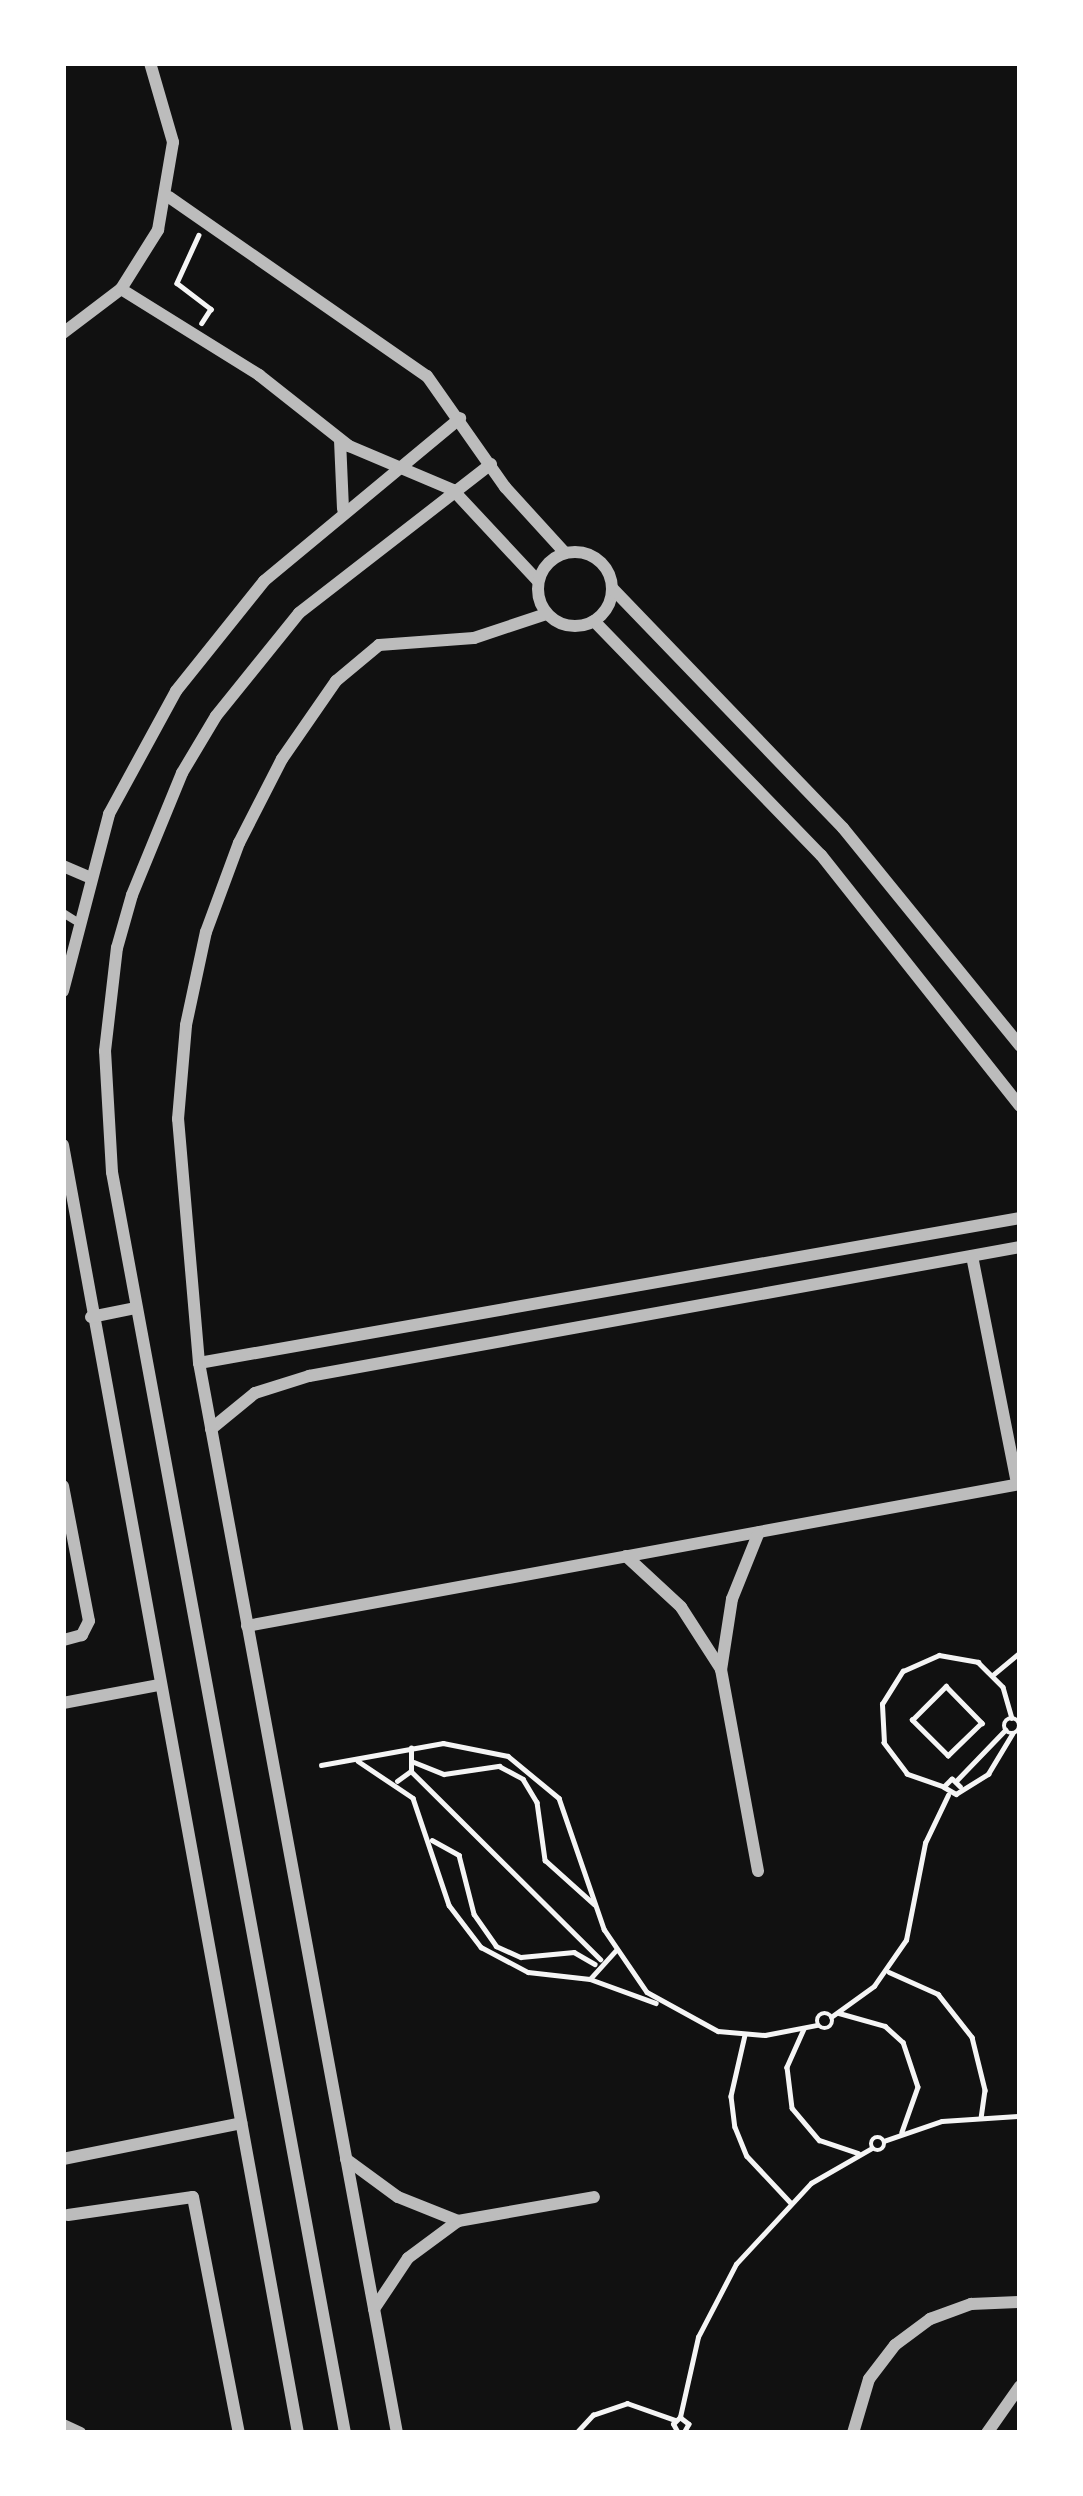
<!DOCTYPE html>
<style>
body{margin:0}
#map{position:relative;width:1083px;height:2496px;overflow:hidden;background:#111;font-family:Barlow,sans-serif}
div>[style]{position:absolute}
.path>*{height:4.5px;margin:-2.25px;padding:0 2.25px;transform-origin:2.25px;border-radius:2.25px;background:#f5f5f5}
.path>.ring{margin:-2.25px;padding:0;box-sizing:content-box;background:none;border:4.5px solid #f5f5f5;border-radius:50%}
.service>*{height:8px;margin:-4px;padding:0 4px;transform-origin:4px;border-radius:4px;background:#bcbcbc}
.minor>*{height:12px;margin:-6px;padding:0 6px;transform-origin:6px;border-radius:6px;background:#bcbcbc}
.minor>.ring{margin:-6px;padding:0;box-sizing:content-box;background:none;border:12px solid #bcbcbc;border-radius:50%}
span{translate:-50% -50%;white-space:nowrap;text-align:center;line-height:1.15;-webkit-text-stroke:12px #fff;paint-order:stroke}
.frame{position:absolute;inset:0;border:66px solid #fff;pointer-events:none}
</style>
<div id="map">
<div class="path">
<div style="left:199px;top:235px;width:53px;rotate:114.6deg"></div>
<div style="left:177px;top:283px;width:43px;rotate:37.4deg"></div>
<div style="left:211px;top:309px;width:17px;rotate:123deg"></div>
<div style="left:994px;top:1674px;width:34px;rotate:-40deg"></div>
<div style="left:946px;top:1686px;width:52px;rotate:45.8deg"></div>
<div style="left:982px;top:1723px;width:47px;rotate:135.9deg"></div>
<div style="left:948px;top:1756px;width:51px;rotate:-135deg"></div>
<div style="left:912px;top:1720px;width:48px;rotate:-45deg"></div>
<div class="ring" style="left:1004px;top:1718px;width:11.5px;height:11.5px"></div>
<div style="left:358px;top:1761px;width:66px;rotate:33.9deg"></div>
<div style="left:413px;top:1798px;width:113px;rotate:71.4deg"></div>
<div style="left:449px;top:1905px;width:53px;rotate:52.7deg"></div>
<div style="left:481px;top:1947px;width:53px;rotate:28deg"></div>
<div style="left:528px;top:1972px;width:62px;rotate:6.4deg"></div>
<div style="left:590px;top:1979px;width:70px;rotate:20deg"></div>
<div style="left:414px;top:1762px;width:32px;rotate:22deg"></div>
<div style="left:444px;top:1774px;width:56px;rotate:-8.3deg"></div>
<div style="left:499px;top:1766px;width:27px;rotate:28deg"></div>
<div style="left:523px;top:1779px;width:27px;rotate:59deg"></div>
<div style="left:537px;top:1802px;width:59px;rotate:82.1deg"></div>
<div style="left:545px;top:1860px;width:66px;rotate:41.9deg"></div>
<div style="left:321px;top:1765px;width:124px;rotate:-10.2deg"></div>
<div style="left:443px;top:1743px;width:66px;rotate:11.3deg"></div>
<div style="left:508px;top:1756px;width:66px;rotate:39.5deg"></div>
<div style="left:559px;top:1798px;width:139px;rotate:71deg"></div>
<div style="left:604px;top:1929px;width:76px;rotate:55.7deg"></div>
<div style="left:647px;top:1992px;width:81px;rotate:28.8deg"></div>
<div style="left:718px;top:2031px;width:47px;rotate:4.9deg"></div>
<div style="left:765px;top:2035px;width:53px;rotate:-10.9deg"></div>
<div style="left:411px;top:1771px;width:267px;rotate:44.8deg"></div>
<div style="left:397px;top:1781px;width:17px;rotate:-36deg"></div>
<div style="left:411px;top:1771px;width:23px;rotate:-90deg"></div>
<div style="left:956px;top:1781px;width:71px;rotate:-46.1deg"></div>
<div style="left:944px;top:1787px;width:39px;rotate:-161deg"></div>
<div style="left:907px;top:1774px;width:39px;rotate:-127deg"></div>
<div style="left:884px;top:1743px;width:39px;rotate:-93deg"></div>
<div style="left:882px;top:1704px;width:39px;rotate:-58deg"></div>
<div style="left:903px;top:1671px;width:39px;rotate:-24deg"></div>
<div style="left:939px;top:1655px;width:40px;rotate:10deg"></div>
<div style="left:978px;top:1662px;width:35px;rotate:45deg"></div>
<div style="left:1003px;top:1687px;width:32px;rotate:74deg"></div>
<div style="left:960px;top:1787px;width:11px;rotate:-135deg"></div>
<div style="left:952px;top:1779px;width:11px;rotate:135deg"></div>
<div style="left:944px;top:1787px;width:14px;rotate:30deg"></div>
<div style="left:956px;top:1794px;width:38px;rotate:-32deg"></div>
<div style="left:988px;top:1774px;width:47px;rotate:-59deg"></div>
<div style="left:432px;top:1840px;width:31px;rotate:29deg"></div>
<div style="left:459px;top:1855px;width:61px;rotate:75.7deg"></div>
<div style="left:474px;top:1914px;width:39px;rotate:55deg"></div>
<div style="left:496px;top:1946px;width:27px;rotate:24deg"></div>
<div style="left:521px;top:1957px;width:53px;rotate:-5.4deg"></div>
<div style="left:574px;top:1952px;width:24px;rotate:30deg"></div>
<div style="left:889px;top:1972px;width:54px;rotate:24.2deg"></div>
<div style="left:938px;top:1994px;width:55px;rotate:51.7deg"></div>
<div style="left:972px;top:2037px;width:55px;rotate:76.2deg"></div>
<div style="left:985px;top:2090px;width:28px;rotate:98deg"></div>
<div style="left:590px;top:1979px;width:38px;rotate:-48deg"></div>
<div style="left:839px;top:2013px;width:48px;rotate:15.8deg"></div>
<div style="left:885px;top:2026px;width:24px;rotate:42deg"></div>
<div style="left:903px;top:2042px;width:47px;rotate:71.6deg"></div>
<div style="left:918px;top:2087px;width:48px;rotate:109.6deg"></div>
<div class="ring" style="left:817px;top:2013px;width:11.5px;height:11.5px"></div>
<div style="left:831px;top:2017px;width:53px;rotate:-35.8deg"></div>
<div style="left:874px;top:1986px;width:56px;rotate:-55.2deg"></div>
<div style="left:906px;top:1940px;width:99px;rotate:-78.9deg"></div>
<div style="left:925px;top:1843px;width:53px;rotate:-64.4deg"></div>
<div style="left:804px;top:2029px;width:42px;rotate:114.1deg"></div>
<div style="left:787px;top:2067px;width:41px;rotate:83deg"></div>
<div style="left:792px;top:2108px;width:42px;rotate:49.8deg"></div>
<div style="left:819px;top:2140px;width:41px;rotate:18.4deg"></div>
<div style="left:745px;top:2035px;width:63px;rotate:102.9deg"></div>
<div style="left:731px;top:2096px;width:31px;rotate:83deg"></div>
<div style="left:735px;top:2127px;width:31px;rotate:68deg"></div>
<div style="left:747px;top:2156px;width:63px;rotate:46.9deg"></div>
<div class="ring" style="left:871px;top:2137px;width:9.5px;height:9.5px"></div>
<div style="left:884px;top:2141px;width:61px;rotate:-19deg"></div>
<div style="left:942px;top:2121px;width:78px;rotate:-3.7deg"></div>
<div style="left:680px;top:2417px;width:82px;rotate:-77.3deg"></div>
<div style="left:698px;top:2337px;width:82px;rotate:-62.5deg"></div>
<div style="left:736px;top:2264px;width:110px;rotate:-47.2deg"></div>
<div style="left:811px;top:2183px;width:70px;rotate:-29.8deg"></div>
<div style="left:576px;top:2433px;width:25px;rotate:-47deg"></div>
<div style="left:593px;top:2415px;width:36px;rotate:-19deg"></div>
<div style="left:627px;top:2403px;width:51px;rotate:19.5deg"></div>
<div style="left:678px;top:2433px;width:10px;rotate:-119deg"></div>
<div style="left:673px;top:2424px;width:10px;rotate:-45deg"></div>
<div style="left:680px;top:2417px;width:11px;rotate:38deg"></div>
<div style="left:689px;top:2424px;width:10px;rotate:119deg"></div>
</div>
<div class="service">
<div style="left:63px;top:913px;width:15px;rotate:32deg"></div>
</div>
<div class="minor">
<div style="left:169px;top:197px;width:314px;rotate:34.8deg"></div>
<div style="left:427px;top:376px;width:136px;rotate:54.9deg"></div>
<div style="left:505px;top:487px;width:89px;rotate:47.7deg"></div>
<div style="left:121px;top:289px;width:163px;rotate:31.9deg"></div>
<div style="left:259px;top:375px;width:115px;rotate:38.3deg"></div>
<div style="left:349px;top:446px;width:113px;rotate:22.9deg"></div>
<div style="left:453px;top:490px;width:125px;rotate:47deg"></div>
<div style="left:63px;top:333px;width:73px;rotate:-37.2deg"></div>
<div style="left:121px;top:289px;width:70px;rotate:-57.9deg"></div>
<div style="left:158px;top:230px;width:89px;rotate:-80.3deg"></div>
<div style="left:173px;top:142px;width:82px;rotate:-106.2deg"></div>
<div style="left:340px;top:440px;width:69px;rotate:87.5deg"></div>
<div class="ring" style="left:538px;top:552px;width:62px;height:62px"></div>
<div style="left:612px;top:588px;width:333px;rotate:46.1deg"></div>
<div style="left:843px;top:828px;width:281px;rotate:50.9deg"></div>
<div style="left:594px;top:621px;width:326px;rotate:45.9deg"></div>
<div style="left:821px;top:855px;width:320px;rotate:51.6deg"></div>
<div style="left:63px;top:866px;width:26px;rotate:23deg"></div>
<div style="left:63px;top:991px;width:183px;rotate:-75.4deg"></div>
<div style="left:109px;top:814px;width:140px;rotate:-61.4deg"></div>
<div style="left:176px;top:691px;width:141px;rotate:-51.3deg"></div>
<div style="left:264px;top:581px;width:255px;rotate:-39.7deg"></div>
<div style="left:63px;top:1145px;width:1309px;rotate:79.66deg"></div>
<div style="left:972px;top:1256px;width:232px;rotate:78.8deg"></div>
<div style="left:91px;top:1317px;width:46px;rotate:-11.3deg"></div>
<div style="left:199px;top:1363px;width:834px;rotate:-10.02deg"></div>
<div style="left:211px;top:1429px;width:57px;rotate:-39.3deg"></div>
<div style="left:255px;top:1393px;width:57px;rotate:-17.5deg"></div>
<div style="left:309px;top:1376px;width:723px;rotate:-10.28deg"></div>
<div style="left:63px;top:1486px;width:137px;rotate:79.1deg"></div>
<div style="left:89px;top:1621px;width:16px;rotate:117deg"></div>
<div style="left:82px;top:1635px;width:20px;rotate:165deg"></div>
<div style="left:626px;top:1556px;width:75px;rotate:42.8deg"></div>
<div style="left:681px;top:1607px;width:74px;rotate:57.2deg"></div>
<div style="left:247px;top:1626px;width:786px;rotate:-10.41deg"></div>
<div style="left:63px;top:1703px;width:98px;rotate:-10.6deg"></div>
<div style="left:758px;top:1871px;width:204px;rotate:-100.4deg"></div>
<div style="left:721px;top:1670px;width:72px;rotate:-81.2deg"></div>
<div style="left:732px;top:1599px;width:72px;rotate:-68.1deg"></div>
<div style="left:63px;top:2159px;width:182px;rotate:-11.4deg"></div>
<div style="left:346px;top:2159px;width:64px;rotate:36.2deg"></div>
<div style="left:398px;top:2197px;width:65px;rotate:21.8deg"></div>
<div style="left:68px;top:2215px;width:126px;rotate:-8.2deg"></div>
<div style="left:193px;top:2197px;width:240px;rotate:79deg"></div>
<div style="left:374px;top:2309px;width:61px;rotate:-56.3deg"></div>
<div style="left:408px;top:2258px;width:62px;rotate:-36.5deg"></div>
<div style="left:458px;top:2221px;width:138px;rotate:-10deg"></div>
<div style="left:63px;top:2425px;width:19px;rotate:25deg"></div>
<div style="left:345px;top:2433px;width:1282px;rotate:-100.47deg"></div>
<div style="left:112px;top:1172px;width:121px;rotate:-93.3deg"></div>
<div style="left:105px;top:1051px;width:104px;rotate:-83.4deg"></div>
<div style="left:117px;top:948px;width:55px;rotate:-74.2deg"></div>
<div style="left:132px;top:895px;width:132px;rotate:-67.7deg"></div>
<div style="left:182px;top:773px;width:66px;rotate:-59.2deg"></div>
<div style="left:216px;top:716px;width:132px;rotate:-51.1deg"></div>
<div style="left:299px;top:613px;width:243px;rotate:-37.8deg"></div>
<div style="left:397px;top:2433px;width:1088px;rotate:-100.48deg"></div>
<div style="left:199px;top:1363px;width:245px;rotate:-94.9deg"></div>
<div style="left:178px;top:1119px;width:94px;rotate:-85.1deg"></div>
<div style="left:186px;top:1025px;width:95px;rotate:-77.9deg"></div>
<div style="left:206px;top:932px;width:95px;rotate:-69.7deg"></div>
<div style="left:239px;top:843px;width:94px;rotate:-62.9deg"></div>
<div style="left:282px;top:759px;width:95px;rotate:-55.3deg"></div>
<div style="left:336px;top:681px;width:56px;rotate:-39.9deg"></div>
<div style="left:379px;top:645px;width:95px;rotate:-4.2deg"></div>
<div style="left:474px;top:638px;width:76px;rotate:-18.4deg"></div>
<div style="left:853px;top:2433px;width:56px;rotate:-73.5deg"></div>
<div style="left:869px;top:2379px;width:43px;rotate:-52.6deg"></div>
<div style="left:895px;top:2345px;width:44px;rotate:-36.6deg"></div>
<div style="left:930px;top:2319px;width:44px;rotate:-20.1deg"></div>
<div style="left:971px;top:2304px;width:49px;rotate:-2.3deg"></div>
<div style="left:987px;top:2433px;width:57px;rotate:-54.9deg"></div>
</div>
<div class="frame"></div>
</div>
